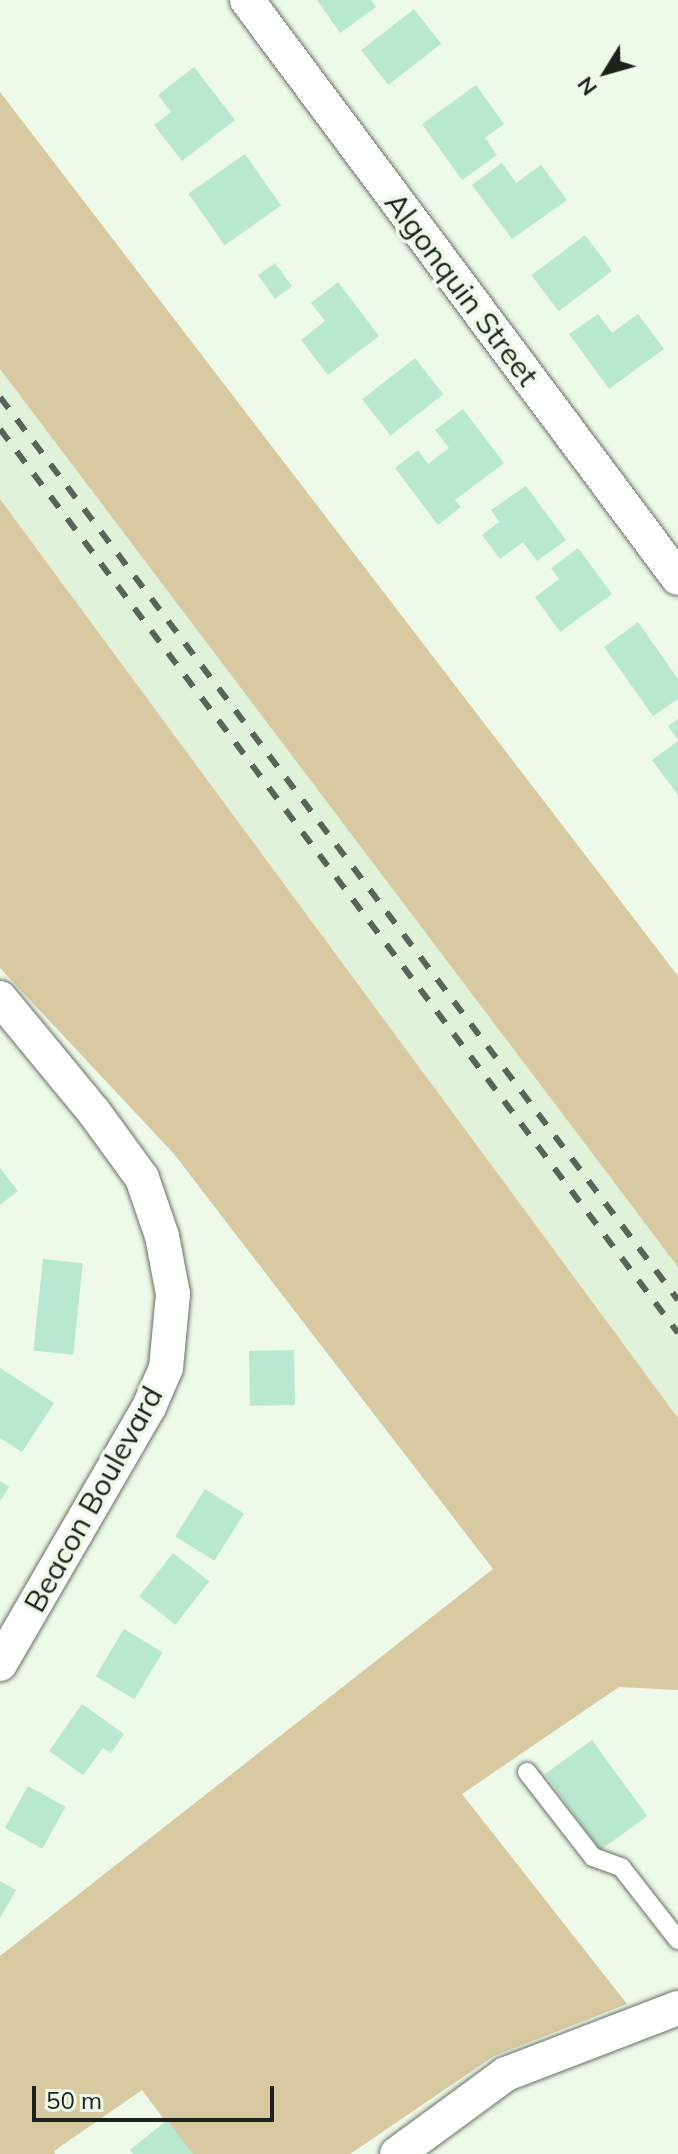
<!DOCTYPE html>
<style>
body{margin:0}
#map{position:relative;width:678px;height:2154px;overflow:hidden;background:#edf9e9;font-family:Mulish,sans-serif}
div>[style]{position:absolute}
.built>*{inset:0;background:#e1f2db}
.green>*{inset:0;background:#d8c9a1}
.building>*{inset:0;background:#b9e8d0;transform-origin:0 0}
.roads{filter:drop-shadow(0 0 2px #657062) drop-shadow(0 0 2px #657062)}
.service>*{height:18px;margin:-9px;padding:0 9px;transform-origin:9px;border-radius:9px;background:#fff}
.minor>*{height:34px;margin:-17px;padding:0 17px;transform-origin:17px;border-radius:17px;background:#fff}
.rail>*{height:6px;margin-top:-3px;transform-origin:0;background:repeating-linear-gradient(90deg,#5b6259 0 14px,transparent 0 28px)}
span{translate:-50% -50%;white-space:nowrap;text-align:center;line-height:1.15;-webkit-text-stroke:7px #edf9e9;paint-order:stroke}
.street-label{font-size:30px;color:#1e221c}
.north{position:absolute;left:566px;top:32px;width:80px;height:80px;-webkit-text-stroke:6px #edf9e9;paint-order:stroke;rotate:233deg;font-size:22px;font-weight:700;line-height:32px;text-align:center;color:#1e221c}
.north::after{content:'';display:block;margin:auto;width:28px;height:36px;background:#1e221c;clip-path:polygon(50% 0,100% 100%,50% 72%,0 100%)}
.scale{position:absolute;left:32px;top:2086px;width:242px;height:36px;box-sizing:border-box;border:4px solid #1e221c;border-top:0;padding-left:10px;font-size:24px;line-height:28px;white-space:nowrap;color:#1e221c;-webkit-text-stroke:6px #edf9e9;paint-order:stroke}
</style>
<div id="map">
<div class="built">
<div style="clip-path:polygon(0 369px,678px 1267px,678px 1418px,0 499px)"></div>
</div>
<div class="green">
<div style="clip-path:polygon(0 92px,678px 976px,678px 1267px,0 369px)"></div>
<div style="clip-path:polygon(0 499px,678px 1418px,678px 1690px,619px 1687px,462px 1794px,627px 2004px,494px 2056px,350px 2154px,190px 2154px,142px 2090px,54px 2151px,55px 2154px,0 2154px,0 1956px,493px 1569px,174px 1154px,0 968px)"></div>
</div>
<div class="building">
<div style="clip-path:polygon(317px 0,371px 0,376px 7px,340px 33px)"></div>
<div style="left:414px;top:9px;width:44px;height:67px;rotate:52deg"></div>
<div style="clip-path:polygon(194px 67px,235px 120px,182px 161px,154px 125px,171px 112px,158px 95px)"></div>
<div style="clip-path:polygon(476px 85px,504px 124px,485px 138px,497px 155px,462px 180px,422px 124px)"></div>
<div style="left:245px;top:154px;width:63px;height:69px;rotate:55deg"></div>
<div style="clip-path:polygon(502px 163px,516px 183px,541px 165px,567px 200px,512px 239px,472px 185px)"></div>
<div style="left:585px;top:235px;width:45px;height:67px;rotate:53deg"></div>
<div style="left:275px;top:263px;width:29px;height:21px;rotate:54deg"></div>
<div style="clip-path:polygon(338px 282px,379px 336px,328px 375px,301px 340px,325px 321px,311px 303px)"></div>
<div style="clip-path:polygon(598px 314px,612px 333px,638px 314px,664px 349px,609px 389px,569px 334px)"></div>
<div style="left:415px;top:358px;width:46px;height:67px;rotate:52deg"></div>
<div style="clip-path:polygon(463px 409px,504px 463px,455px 500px,461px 507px,438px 525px,395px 468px,418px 450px,428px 464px,449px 448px,435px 430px)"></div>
<div style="clip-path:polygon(526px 486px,566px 540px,537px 561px,523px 542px,500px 559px,482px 535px,499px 522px,491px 510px)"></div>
<div style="clip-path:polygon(578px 548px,612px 594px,560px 632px,535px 597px,559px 579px,551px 568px)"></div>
<div style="clip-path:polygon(638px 622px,678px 679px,678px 699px,653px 716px,604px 647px)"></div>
<div style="clip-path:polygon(678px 719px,678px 740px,668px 726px)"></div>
<div style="clip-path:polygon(678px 741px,678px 795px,652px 760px)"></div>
<div style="clip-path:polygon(0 1168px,18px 1191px,0 1205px)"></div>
<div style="left:43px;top:1259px;width:40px;height:92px;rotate:6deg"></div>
<div style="left:294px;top:1350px;width:55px;height:45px;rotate:89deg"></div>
<div style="clip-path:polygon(0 1368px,54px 1403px,22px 1452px,0 1438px)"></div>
<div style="clip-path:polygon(0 1481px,9px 1487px,0 1501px)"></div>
<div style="left:205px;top:1489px;width:46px;height:56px;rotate:32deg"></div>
<div style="left:173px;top:1553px;width:46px;height:55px;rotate:38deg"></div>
<div style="left:124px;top:1629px;width:45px;height:55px;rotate:31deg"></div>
<div style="clip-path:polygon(82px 1704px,124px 1734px,111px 1753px,103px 1748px,83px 1775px,49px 1751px)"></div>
<div style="left:592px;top:1740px;width:94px;height:58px;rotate:54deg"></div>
<div style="left:28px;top:1786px;width:43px;height:48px;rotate:29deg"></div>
<div style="clip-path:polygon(0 1881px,16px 1890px,0 1918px)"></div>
<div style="clip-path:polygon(167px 2120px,193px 2154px,133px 2154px,130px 2150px)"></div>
</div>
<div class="roads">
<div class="service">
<div style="left:527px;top:1772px;width:108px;rotate:52.2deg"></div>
<div style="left:593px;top:1857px;width:30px;rotate:20deg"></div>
<div style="left:621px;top:1867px;width:93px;rotate:52deg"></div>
</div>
<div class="minor">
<div style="left:247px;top:0;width:721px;rotate:53.29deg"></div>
<div style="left:0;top:998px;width:148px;rotate:50.5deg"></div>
<div style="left:94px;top:1112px;width:82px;rotate:54deg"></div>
<div style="left:142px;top:1178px;width:61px;rotate:71deg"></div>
<div style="left:162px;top:1236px;width:59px;rotate:79.3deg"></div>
<div style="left:173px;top:1294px;width:74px;rotate:95.4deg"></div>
<div style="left:166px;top:1368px;width:43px;rotate:113.6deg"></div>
<div style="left:149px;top:1407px;width:297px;rotate:120.1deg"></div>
<div style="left:397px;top:2154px;width:135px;rotate:-36.3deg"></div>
<div style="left:506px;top:2074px;width:184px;rotate:-21deg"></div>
</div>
</div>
<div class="rail">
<div style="left:0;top:397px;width:1129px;rotate:53.1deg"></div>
<div style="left:0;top:429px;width:1130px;rotate:53.13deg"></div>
</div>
<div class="street-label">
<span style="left:462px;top:289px;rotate:53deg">Algonquin Street</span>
<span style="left:93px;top:1499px;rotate:-61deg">Beacon Boulevard</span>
</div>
<div class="north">N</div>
<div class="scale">50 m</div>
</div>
